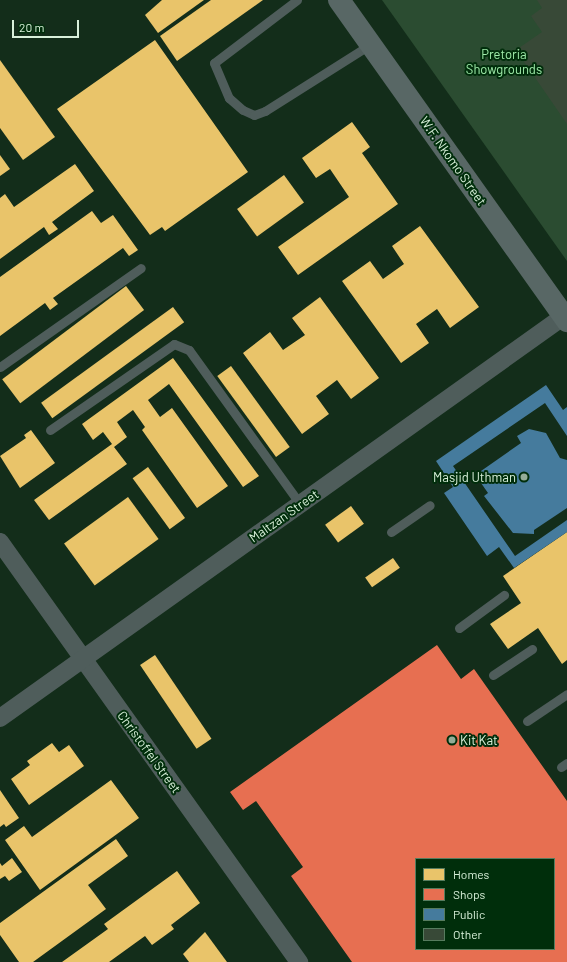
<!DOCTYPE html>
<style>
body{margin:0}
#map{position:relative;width:567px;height:962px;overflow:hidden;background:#132d1a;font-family:Barlow,sans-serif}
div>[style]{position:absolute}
.green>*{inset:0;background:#2b4c31}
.homes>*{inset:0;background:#e9c46a;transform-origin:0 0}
.shops>*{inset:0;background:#e76f51}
.public>*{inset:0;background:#457b9d}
.building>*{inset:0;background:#384937}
.service>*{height:9px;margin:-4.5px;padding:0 4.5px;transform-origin:4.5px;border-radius:4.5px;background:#4f5d5b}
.minor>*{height:18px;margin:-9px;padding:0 9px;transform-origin:9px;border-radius:9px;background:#4f5d5b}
.secondary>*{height:22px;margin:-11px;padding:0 11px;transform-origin:11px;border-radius:11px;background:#586765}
.dots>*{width:11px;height:11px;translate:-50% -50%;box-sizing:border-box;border:2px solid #002e0b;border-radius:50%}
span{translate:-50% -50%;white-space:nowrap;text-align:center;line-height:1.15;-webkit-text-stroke:4px #002e0b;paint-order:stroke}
.park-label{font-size:13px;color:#9eeba9}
.street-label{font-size:13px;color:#d8f0da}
.poi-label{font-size:13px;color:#d8f0da}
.right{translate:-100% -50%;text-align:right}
.left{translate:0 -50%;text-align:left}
.legend{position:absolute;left:415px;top:858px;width:140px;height:92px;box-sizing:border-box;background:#002e0b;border:1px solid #567c5e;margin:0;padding:5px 7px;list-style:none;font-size:12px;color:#d8f0da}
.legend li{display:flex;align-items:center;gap:8px;height:20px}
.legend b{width:20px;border:1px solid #567c5e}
.scale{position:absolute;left:12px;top:20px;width:67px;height:18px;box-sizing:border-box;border:2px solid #d8f0da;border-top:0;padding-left:5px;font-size:12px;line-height:14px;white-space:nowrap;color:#d8f0da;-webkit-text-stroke:3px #002e0b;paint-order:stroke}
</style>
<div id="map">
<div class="green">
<div style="clip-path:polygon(382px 0,567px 0,567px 261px)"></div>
</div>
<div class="homes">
<div style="clip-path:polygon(162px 0,204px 0,158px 33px,145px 15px)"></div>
<div style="clip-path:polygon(211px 0,263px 0,177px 61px,160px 36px)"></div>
<div style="clip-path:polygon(155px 40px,248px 172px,165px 231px,162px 227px,150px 235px,57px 109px)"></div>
<div style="clip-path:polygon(0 60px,55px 137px,23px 160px,0 128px)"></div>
<div style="clip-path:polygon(352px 122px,370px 147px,362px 153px,398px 204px,298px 275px,278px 247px,349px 197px,330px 169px,316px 178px,302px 158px)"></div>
<div style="clip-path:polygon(0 155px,10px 169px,0 176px)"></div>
<div style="clip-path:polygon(75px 164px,94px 191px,52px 222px,58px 229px,49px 235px,44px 227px,0 259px,0 198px,5px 194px,14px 207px)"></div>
<div style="left:284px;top:175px;width:34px;height:58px;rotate:54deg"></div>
<div style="clip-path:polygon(92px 211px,101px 223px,113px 215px,138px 250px,129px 256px,123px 248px,53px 298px,58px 304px,50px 310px,45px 303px,0 336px,0 277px)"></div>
<div style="clip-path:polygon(420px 226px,479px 307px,450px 328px,437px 309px,416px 324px,429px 343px,401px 363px,342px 281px,370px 261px,383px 279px,404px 264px,392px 246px)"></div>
<div style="left:126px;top:286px;width:30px;height:155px;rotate:53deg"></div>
<div style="clip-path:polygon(320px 297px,379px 378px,351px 399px,337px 380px,316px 396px,329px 414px,302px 434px,243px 353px,270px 332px,283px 350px,305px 335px,292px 318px)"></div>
<div style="left:173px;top:307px;width:19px;height:163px;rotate:54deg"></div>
<div style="clip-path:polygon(173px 358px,259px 476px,243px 487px,169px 384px,148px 400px,160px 417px,172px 408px,228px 486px,197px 508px,142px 430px,145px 427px,133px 410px,117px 422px,127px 437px,114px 447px,127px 464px,49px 520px,34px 500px,112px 444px,103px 432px,93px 440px,82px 424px)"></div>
<div style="left:231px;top:366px;width:100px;height:17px;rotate:54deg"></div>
<div style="clip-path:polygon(31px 430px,55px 463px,20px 488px,0 456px,26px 438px,24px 435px)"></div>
<div style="left:148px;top:467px;width:63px;height:19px;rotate:54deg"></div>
<div style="left:128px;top:497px;width:52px;height:79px;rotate:54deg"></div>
<div style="left:351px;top:506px;width:22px;height:32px;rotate:54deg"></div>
<div style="clip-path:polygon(567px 532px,567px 660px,562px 664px,538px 628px,508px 649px,490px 624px,521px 603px,503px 576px)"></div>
<div style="left:393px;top:558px;width:12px;height:34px;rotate:55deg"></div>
<div style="left:155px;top:655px;width:101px;height:18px;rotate:56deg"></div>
<div style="clip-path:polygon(52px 743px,59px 752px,69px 745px,84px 766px,29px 805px,11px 779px,30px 765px,27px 761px)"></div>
<div style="clip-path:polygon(111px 780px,139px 818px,40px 890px,5px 840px,24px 826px,32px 837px)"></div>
<div style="clip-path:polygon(0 790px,19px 818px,6px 827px,4px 824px,0 827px)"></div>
<div style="clip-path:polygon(116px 839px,128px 856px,88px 885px,106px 909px,33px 962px,19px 962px,0 935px,0 923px)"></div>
<div style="clip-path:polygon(12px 858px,22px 872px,9px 881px,5px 876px,0 879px,0 863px,2px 866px)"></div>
<div style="clip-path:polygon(177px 871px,200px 903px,171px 925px,174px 929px,152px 945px,145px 936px,109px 962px,62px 962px,108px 929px,104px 924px)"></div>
<div style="clip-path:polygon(205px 932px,227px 962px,189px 962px,183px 954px)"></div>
</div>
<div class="shops">
<div style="clip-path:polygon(evenodd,437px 645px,461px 679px,474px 669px,567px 801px,567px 962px,352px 962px,291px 876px,303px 867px,256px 801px,243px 810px,230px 792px,437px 645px,416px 859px,554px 859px,554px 949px,416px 949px,416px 859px)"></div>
</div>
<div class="public">
<div style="clip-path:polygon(546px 385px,563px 410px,567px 407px,567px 436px,545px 403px,453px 466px,515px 556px,567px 520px,567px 532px,514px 568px,499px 547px,487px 556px,444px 493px,453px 487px,436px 461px)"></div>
<div style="clip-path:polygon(529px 429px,546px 433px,560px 458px,567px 460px,567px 508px,534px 530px,534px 534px,513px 533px,484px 496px,488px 493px,481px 483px,481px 471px,521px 443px,517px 436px)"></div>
</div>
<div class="building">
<div style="clip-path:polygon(537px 0,567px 0,567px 124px,516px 50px,542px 32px,531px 16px,542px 8px)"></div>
</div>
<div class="service">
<div style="left:297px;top:0;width:104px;rotate:142.8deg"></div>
<div style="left:214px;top:63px;width:38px;rotate:67deg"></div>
<div style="left:229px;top:98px;width:18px;rotate:41deg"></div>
<div style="left:243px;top:110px;width:12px;rotate:24deg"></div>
<div style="left:254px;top:115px;width:12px;rotate:-20deg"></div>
<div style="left:265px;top:111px;width:125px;rotate:-32.3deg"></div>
<div style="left:0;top:367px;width:172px;rotate:-35.1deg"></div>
<div style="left:50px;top:430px;width:151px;rotate:-34.7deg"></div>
<div style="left:174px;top:344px;width:16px;rotate:22deg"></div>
<div style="left:189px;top:350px;width:190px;rotate:54.2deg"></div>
<div style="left:391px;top:532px;width:47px;rotate:-34.7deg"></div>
<div style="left:459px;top:628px;width:56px;rotate:-36.3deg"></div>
<div style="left:493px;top:675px;width:47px;rotate:-33.7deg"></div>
<div style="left:527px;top:721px;width:48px;rotate:-34deg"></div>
<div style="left:561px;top:767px;width:7px;rotate:-34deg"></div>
</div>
<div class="minor">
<div style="left:0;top:542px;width:516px;rotate:54.55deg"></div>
<div style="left:0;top:718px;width:696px;rotate:-35.47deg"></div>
</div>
<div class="secondary">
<div style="left:339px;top:0;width:394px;rotate:54.6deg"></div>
</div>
<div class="dots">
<div style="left:524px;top:477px;background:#93ac97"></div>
<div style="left:452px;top:740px;background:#93ac97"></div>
</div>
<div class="park-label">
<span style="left:504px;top:62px">Pretoria<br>Showgrounds</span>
</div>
<div class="street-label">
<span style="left:453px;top:161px;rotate:55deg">W.F. Nkomo Street</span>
<span style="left:284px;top:516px;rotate:-35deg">Maltzan Street</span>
<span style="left:149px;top:752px;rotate:54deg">Christoffel Street</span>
</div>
<div class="poi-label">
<span class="right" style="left:516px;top:477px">Masjid Uthman</span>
<span class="left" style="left:460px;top:740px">Kit Kat</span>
</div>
<ul class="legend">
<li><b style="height:11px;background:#e9c46a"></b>Homes</li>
<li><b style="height:11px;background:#e76f51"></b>Shops</li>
<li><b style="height:11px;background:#457b9d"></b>Public</li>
<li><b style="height:11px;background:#384937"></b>Other</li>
</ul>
<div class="scale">20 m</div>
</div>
